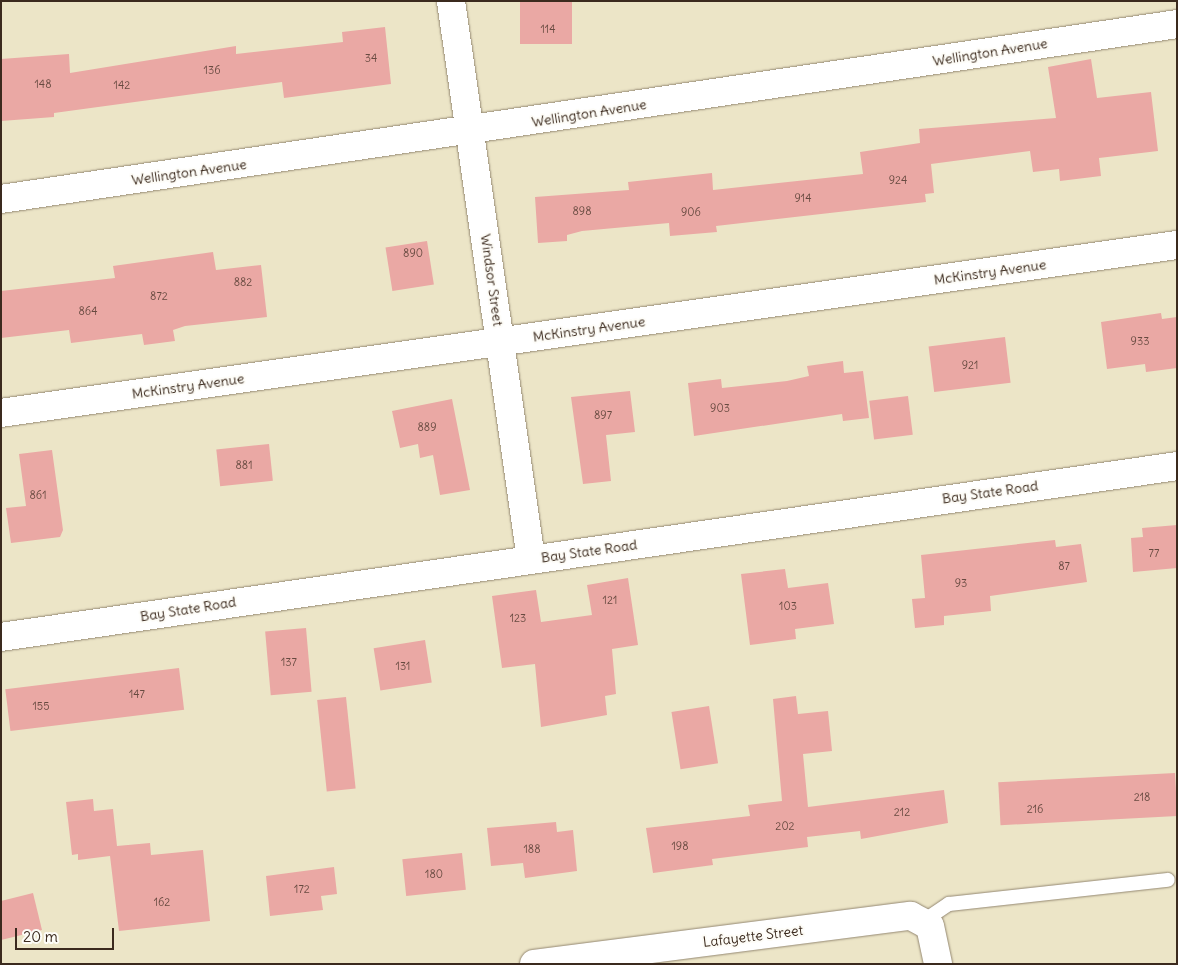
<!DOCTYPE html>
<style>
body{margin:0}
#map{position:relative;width:1178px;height:965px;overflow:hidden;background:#ece5c7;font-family:Delius,sans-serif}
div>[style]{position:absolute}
.building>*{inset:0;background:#eaa8a4;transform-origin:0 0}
.roads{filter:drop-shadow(0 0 1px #948872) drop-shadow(0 0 1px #948872)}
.service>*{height:14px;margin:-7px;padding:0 7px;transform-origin:7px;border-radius:7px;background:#fff}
.minor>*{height:28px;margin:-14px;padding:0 14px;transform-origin:14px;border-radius:14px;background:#fff}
.tertiary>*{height:28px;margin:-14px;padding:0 14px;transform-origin:14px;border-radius:14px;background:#fff}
span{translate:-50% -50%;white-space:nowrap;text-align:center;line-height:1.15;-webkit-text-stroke:4px #fdfcf7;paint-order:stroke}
.number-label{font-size:11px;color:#674a40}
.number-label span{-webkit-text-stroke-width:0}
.street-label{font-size:14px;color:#3b2a1e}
.frame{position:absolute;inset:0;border:2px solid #3b2a1e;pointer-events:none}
.scale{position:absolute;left:15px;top:928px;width:99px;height:22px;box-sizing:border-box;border:2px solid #3b2a1e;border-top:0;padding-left:6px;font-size:15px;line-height:18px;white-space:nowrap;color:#3b2a1e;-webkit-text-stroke:4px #fdfcf7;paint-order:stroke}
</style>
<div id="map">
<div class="building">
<div style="left:520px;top:1px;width:52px;height:43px"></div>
<div style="clip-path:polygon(385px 27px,391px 84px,284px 98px,282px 82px,54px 113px,54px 117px,1px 121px,1px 59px,69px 54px,70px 73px,236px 46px,236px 54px,343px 42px,342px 32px)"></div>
<div style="clip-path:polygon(1091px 59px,1097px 98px,1151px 92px,1158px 151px,1099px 158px,1101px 176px,1060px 181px,1059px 169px,1033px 172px,1030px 151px,931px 164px,934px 193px,925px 194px,926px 202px,716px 226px,717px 232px,670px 236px,669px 223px,582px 231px,567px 235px,567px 241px,538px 243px,535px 197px,629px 190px,628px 182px,712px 173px,713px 190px,863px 174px,860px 152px,920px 143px,919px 129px,1056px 118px,1048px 67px)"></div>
<div style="left:427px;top:241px;width:44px;height:42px;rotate:81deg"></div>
<div style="clip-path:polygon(213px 252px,216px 270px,261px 265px,267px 317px,185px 326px,173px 330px,175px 341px,144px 345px,142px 334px,71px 343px,69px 330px,1px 338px,1px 291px,115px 278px,113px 266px)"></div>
<div style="clip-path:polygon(1161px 313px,1162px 319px,1177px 317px,1177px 368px,1146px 372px,1145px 364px,1107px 369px,1101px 322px)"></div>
<div style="left:1005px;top:337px;width:46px;height:77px;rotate:83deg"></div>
<div style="clip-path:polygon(843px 361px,844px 373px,863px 371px,869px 418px,843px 421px,842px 414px,694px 436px,688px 383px,721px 379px,722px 388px,787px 381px,809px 376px,807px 366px)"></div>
<div style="clip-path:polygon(630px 391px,635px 432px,606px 435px,611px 481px,583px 484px,571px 397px)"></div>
<div style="left:908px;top:396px;width:39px;height:39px;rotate:83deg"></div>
<div style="clip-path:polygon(452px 399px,470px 490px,440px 495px,433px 455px,420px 458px,418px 444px,400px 448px,392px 411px)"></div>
<div style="left:269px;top:444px;width:37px;height:53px;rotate:84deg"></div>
<div style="clip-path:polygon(52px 450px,63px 530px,60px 537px,11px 543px,6px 508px,26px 506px,19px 454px)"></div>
<div style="clip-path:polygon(1177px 525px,1177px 568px,1133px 572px,1131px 538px,1143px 537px,1142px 528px)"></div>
<div style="clip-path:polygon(1055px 540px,1056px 547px,1081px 544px,1087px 582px,990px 596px,991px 611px,944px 616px,944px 625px,915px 628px,912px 599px,925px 598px,921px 555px)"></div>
<div style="clip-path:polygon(785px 569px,788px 588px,828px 583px,834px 624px,795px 629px,796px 639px,750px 645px,741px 574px)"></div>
<div style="clip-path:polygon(628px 578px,638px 645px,612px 649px,616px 694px,605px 696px,607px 715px,541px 727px,535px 664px,502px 668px,492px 596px,536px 590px,541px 622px,592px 615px,587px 585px)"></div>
<div style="left:306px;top:628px;width:64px;height:41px;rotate:85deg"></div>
<div style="left:425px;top:640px;width:43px;height:52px;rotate:81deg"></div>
<div style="left:179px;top:668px;width:42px;height:175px;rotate:83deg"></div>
<div style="clip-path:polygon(796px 696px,798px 714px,828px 711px,832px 751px,803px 754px,808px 807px,944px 790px,948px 823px,861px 839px,860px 831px,807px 837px,808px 847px,712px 859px,713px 865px,653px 873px,646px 828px,750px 816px,748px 805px,782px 801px,773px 699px)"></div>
<div style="left:346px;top:697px;width:92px;height:29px;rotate:84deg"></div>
<div style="left:709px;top:706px;width:58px;height:38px;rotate:81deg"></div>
<div style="left:1175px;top:773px;width:43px;height:177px;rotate:87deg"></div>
<div style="clip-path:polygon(93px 799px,94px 811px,113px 809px,117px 846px,150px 843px,151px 855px,203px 850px,210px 921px,119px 931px,110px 856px,78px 860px,78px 854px,72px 855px,66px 802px)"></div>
<div style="clip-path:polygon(556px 822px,557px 832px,573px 830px,577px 871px,525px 878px,523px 863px,491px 866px,487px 828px)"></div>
<div style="left:462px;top:853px;width:37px;height:60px;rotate:84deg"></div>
<div style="clip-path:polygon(334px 867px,337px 894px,321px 896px,323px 910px,270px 916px,266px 876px)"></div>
<div style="clip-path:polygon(33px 893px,42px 930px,1px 940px,1px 901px)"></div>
</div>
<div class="roads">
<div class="service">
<div style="left:925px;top:920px;width:29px;rotate:-34deg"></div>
<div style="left:949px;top:904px;width:220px;rotate:-6.3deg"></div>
</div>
<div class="minor">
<div style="left:451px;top:1px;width:564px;rotate:81.84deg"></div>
<div style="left:1px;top:199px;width:1189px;rotate:-8.46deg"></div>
<div style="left:1px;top:637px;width:1188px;rotate:-8.27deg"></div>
<div style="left:534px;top:964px;width:380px;rotate:-7.3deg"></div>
<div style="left:911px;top:916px;width:21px;rotate:28deg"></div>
<div style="left:930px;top:926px;width:39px;rotate:78deg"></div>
</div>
<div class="tertiary">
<div style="left:1px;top:413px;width:1188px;rotate:-8.13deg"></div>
</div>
</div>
<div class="number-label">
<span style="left:548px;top:29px">114</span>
<span style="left:371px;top:58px">34</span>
<span style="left:212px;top:70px">136</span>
<span style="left:43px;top:84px">148</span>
<span style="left:122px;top:85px">142</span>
<span style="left:898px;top:180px">924</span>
<span style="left:803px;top:198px">914</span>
<span style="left:582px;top:211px">898</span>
<span style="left:691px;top:212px">906</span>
<span style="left:413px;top:253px">890</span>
<span style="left:243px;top:282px">882</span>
<span style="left:159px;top:296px">872</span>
<span style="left:88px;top:311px">864</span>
<span style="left:1140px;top:341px">933</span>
<span style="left:970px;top:365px">921</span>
<span style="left:720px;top:408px">903</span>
<span style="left:603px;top:415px">897</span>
<span style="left:427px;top:427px">889</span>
<span style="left:244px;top:465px">881</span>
<span style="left:38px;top:495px">861</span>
<span style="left:1154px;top:553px">77</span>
<span style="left:1064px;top:566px">87</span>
<span style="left:961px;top:583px">93</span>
<span style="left:610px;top:600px">121</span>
<span style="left:788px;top:606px">103</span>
<span style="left:518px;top:618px">123</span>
<span style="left:289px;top:662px">137</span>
<span style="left:403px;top:666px">131</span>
<span style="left:137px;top:694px">147</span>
<span style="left:41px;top:706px">155</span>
<span style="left:1142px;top:797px">218</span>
<span style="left:1035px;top:809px">216</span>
<span style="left:902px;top:812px">212</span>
<span style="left:785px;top:826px">202</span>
<span style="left:680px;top:846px">198</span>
<span style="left:532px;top:849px">188</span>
<span style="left:434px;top:874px">180</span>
<span style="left:302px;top:889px">172</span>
<span style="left:162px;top:902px">162</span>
</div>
<div class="street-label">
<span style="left:990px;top:52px;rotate:-9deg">Wellington Avenue</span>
<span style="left:589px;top:113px;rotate:-9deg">Wellington Avenue</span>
<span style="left:189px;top:172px;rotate:-8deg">Wellington Avenue</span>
<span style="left:990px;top:272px;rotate:-8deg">McKinstry Avenue</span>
<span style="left:492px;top:280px;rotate:82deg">Windsor Street</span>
<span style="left:589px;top:329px;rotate:-8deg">McKinstry Avenue</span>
<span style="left:188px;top:386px;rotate:-8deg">McKinstry Avenue</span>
<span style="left:990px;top:492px;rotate:-8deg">Bay State Road</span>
<span style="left:589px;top:551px;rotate:-8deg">Bay State Road</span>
<span style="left:188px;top:609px;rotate:-9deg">Bay State Road</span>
<span style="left:753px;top:936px;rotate:-7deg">Lafayette Street</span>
</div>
<div class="frame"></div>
<div class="scale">20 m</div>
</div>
